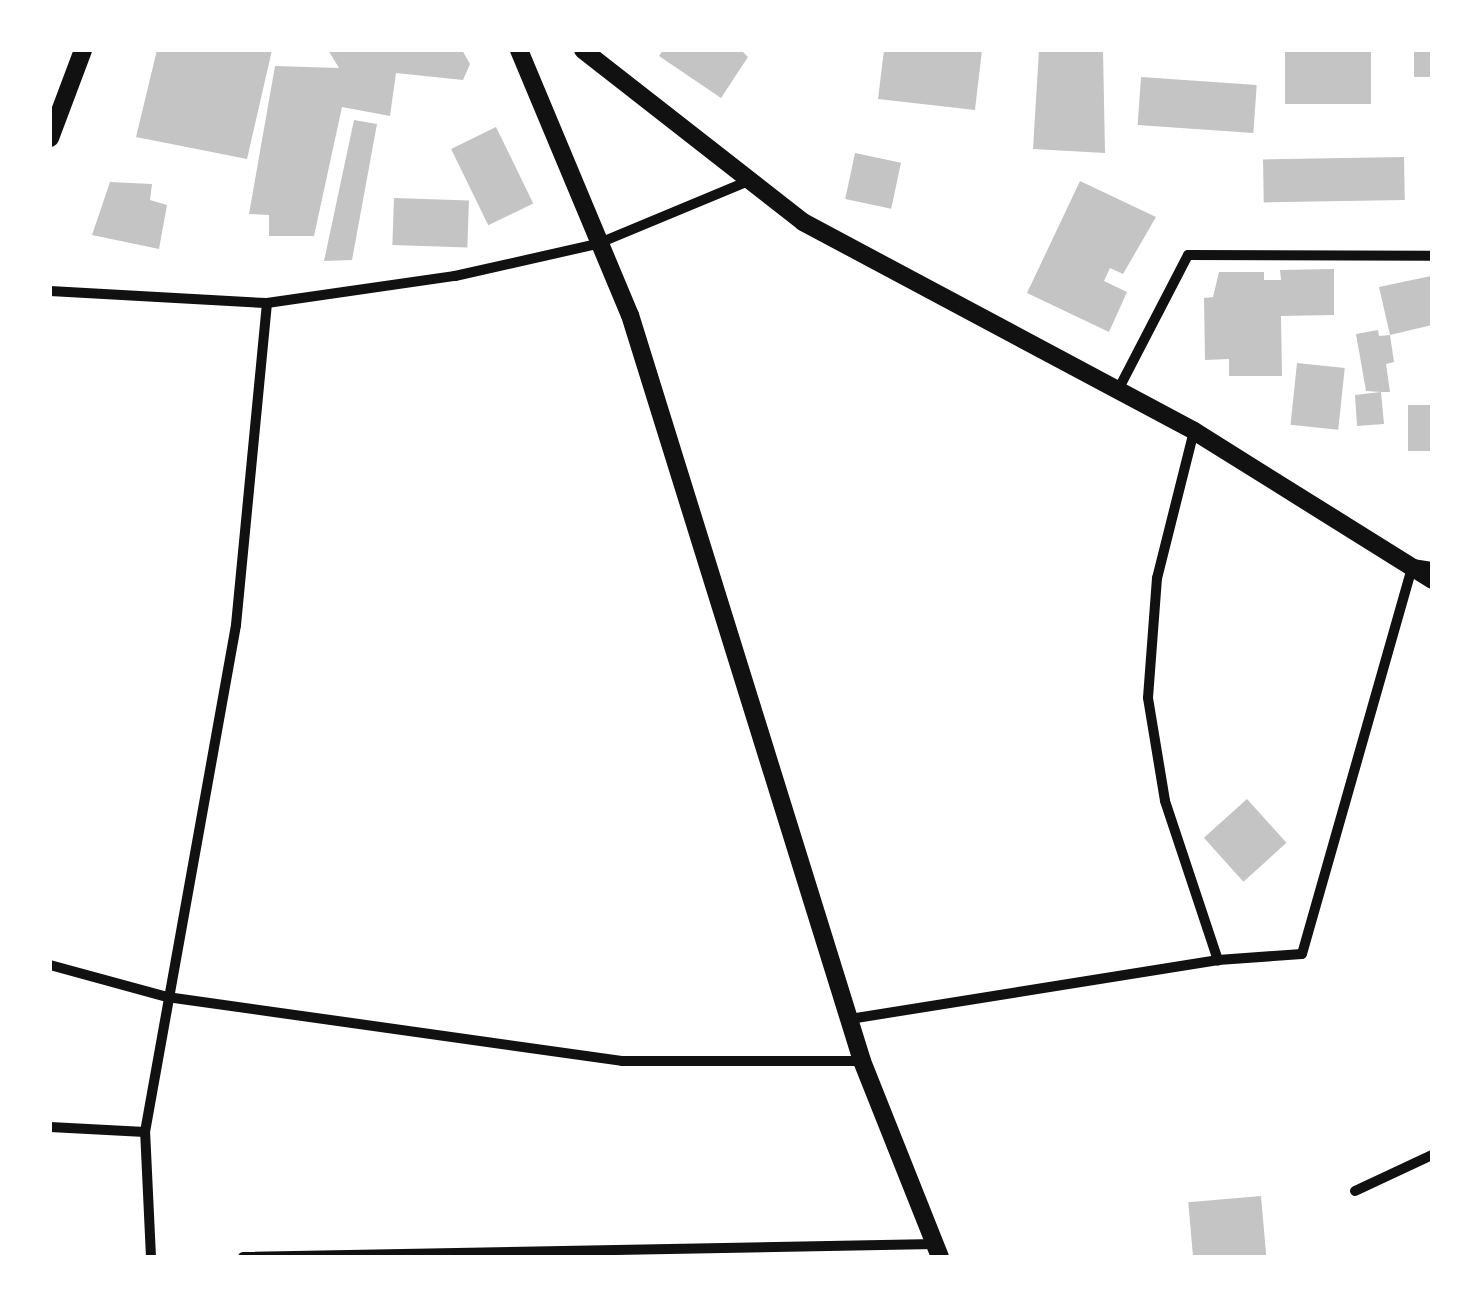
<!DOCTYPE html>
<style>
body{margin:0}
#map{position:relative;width:1482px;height:1307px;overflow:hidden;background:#fff;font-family:Inter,sans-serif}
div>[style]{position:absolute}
.building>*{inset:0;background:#c4c4c4;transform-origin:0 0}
.minor>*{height:10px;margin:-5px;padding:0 5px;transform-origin:5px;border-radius:5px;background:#111}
.tertiary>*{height:18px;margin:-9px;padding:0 9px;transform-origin:9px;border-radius:9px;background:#111}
span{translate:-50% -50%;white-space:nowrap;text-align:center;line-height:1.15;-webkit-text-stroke:8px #fff;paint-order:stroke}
.frame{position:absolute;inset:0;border:52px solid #fff;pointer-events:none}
</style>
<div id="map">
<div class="building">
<div style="clip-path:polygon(157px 50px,272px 50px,247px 159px,136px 137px)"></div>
<div style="clip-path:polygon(328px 50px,462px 50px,470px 64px,463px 80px,396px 73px,390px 116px,342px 107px,314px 236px,269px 236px,269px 215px,249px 214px,275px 66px,339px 68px)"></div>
<div style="clip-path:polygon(663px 50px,741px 50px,748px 57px,721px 98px,659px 56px)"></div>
<div style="clip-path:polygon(884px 50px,982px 50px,975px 110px,878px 99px)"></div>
<div style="clip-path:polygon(1039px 50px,1103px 50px,1105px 153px,1033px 149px)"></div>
<div style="left:1285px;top:50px;width:86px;height:54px"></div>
<div style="left:1414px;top:50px;width:18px;height:27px"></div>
<div style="left:1141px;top:77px;width:116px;height:48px;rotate:4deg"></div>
<div style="clip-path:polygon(354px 120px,377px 124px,352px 260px,324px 261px)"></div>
<div style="left:496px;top:127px;width:85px;height:50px;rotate:64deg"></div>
<div style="left:855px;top:153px;width:47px;height:47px;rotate:12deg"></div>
<div style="left:1404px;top:157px;width:43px;height:141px;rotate:89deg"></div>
<div style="clip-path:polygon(1080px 181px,1156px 217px,1123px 274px,1110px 268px,1104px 281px,1127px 292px,1109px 332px,1027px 293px)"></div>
<div style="clip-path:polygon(110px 182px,152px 184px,150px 200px,167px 205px,159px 249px,92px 235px)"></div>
<div style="left:394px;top:198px;width:75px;height:47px;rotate:2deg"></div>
<div style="clip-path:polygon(1334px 269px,1334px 315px,1281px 316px,1282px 376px,1229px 376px,1229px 359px,1205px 360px,1204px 298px,1213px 297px,1219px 272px,1264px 272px,1264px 280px,1281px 280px,1280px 270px)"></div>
<div style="clip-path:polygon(1431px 276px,1432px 325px,1390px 335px,1379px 287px)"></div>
<div style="clip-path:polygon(1378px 330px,1379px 336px,1390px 335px,1394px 362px,1386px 364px,1390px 392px,1381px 392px,1384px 424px,1357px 426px,1355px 395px,1381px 392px,1366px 391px,1356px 334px)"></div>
<div style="left:1297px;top:363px;width:48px;height:62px;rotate:6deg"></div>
<div style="left:1408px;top:405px;width:24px;height:46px"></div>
<div style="left:1247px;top:799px;width:59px;height:58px;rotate:48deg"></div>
<div style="left:1261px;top:1196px;width:61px;height:73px;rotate:85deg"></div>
</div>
<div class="minor">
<div style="left:50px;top:291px;width:217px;rotate:3.2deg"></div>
<div style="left:267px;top:303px;width:190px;rotate:-8.2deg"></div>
<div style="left:455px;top:276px;width:146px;rotate:-12.7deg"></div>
<div style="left:597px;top:244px;width:169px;rotate:-22.6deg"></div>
<div style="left:1117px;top:392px;width:154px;rotate:-62.6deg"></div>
<div style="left:1188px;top:255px;width:244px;rotate:0.2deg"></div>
<div style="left:1194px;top:431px;width:152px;rotate:104.1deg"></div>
<div style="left:1157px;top:578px;width:120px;rotate:94.3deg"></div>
<div style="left:1148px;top:698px;width:104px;rotate:80.6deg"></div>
<div style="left:1165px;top:801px;width:168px;rotate:71.6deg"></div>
<div style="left:50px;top:965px;width:121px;rotate:15.3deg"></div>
<div style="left:167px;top:997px;width:459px;rotate:8deg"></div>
<div style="left:622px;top:1061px;width:240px"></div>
<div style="left:850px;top:1019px;width:373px;rotate:-9.1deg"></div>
<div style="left:1218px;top:960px;width:84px;rotate:-4.1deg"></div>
<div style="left:1302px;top:954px;width:405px;rotate:-74.1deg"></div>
<div style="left:1413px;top:564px;width:19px;rotate:9deg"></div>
<div style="left:50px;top:1127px;width:95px;rotate:3deg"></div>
<div style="left:1355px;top:1191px;width:85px;rotate:-25.1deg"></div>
<div style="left:151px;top:1257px;width:125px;rotate:-92.7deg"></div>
<div style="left:145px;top:1132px;width:515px;rotate:-79.82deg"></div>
<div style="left:236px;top:625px;width:323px;rotate:-84.5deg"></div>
<div style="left:243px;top:1257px;width:692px;rotate:-1.08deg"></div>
</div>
<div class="tertiary">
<div style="left:519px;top:50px;width:287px;rotate:67.3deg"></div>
<div style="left:630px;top:315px;width:781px;rotate:72.72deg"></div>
<div style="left:862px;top:1061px;width:211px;rotate:68.3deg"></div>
<div style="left:583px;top:50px;width:279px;rotate:38deg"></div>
<div style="left:803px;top:222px;width:443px;rotate:28.1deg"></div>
<div style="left:1194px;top:431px;width:281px;rotate:32deg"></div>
<div style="left:50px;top:138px;width:94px;rotate:-69.4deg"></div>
</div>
<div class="frame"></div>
</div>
